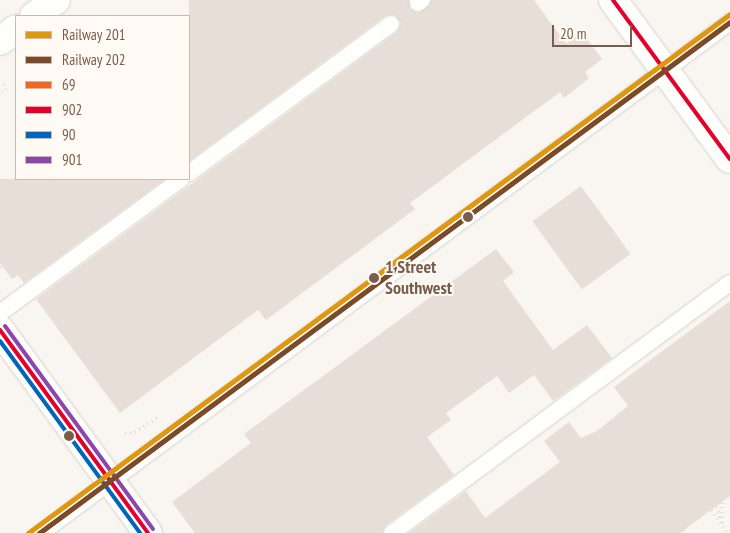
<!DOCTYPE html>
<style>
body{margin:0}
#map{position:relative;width:730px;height:533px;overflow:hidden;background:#f9f5f0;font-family:"PT Sans Narrow",sans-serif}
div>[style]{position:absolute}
.building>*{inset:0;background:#e6ded7;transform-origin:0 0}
.path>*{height:3px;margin-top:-1.5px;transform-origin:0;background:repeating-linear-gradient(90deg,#dcd5d0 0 1px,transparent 0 5px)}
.roads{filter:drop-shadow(0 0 1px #d7d1cb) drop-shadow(0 0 1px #d7d1cb)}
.service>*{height:16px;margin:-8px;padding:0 8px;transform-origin:8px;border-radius:8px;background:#fefefd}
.tertiary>*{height:28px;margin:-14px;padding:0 14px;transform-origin:14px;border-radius:14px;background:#fefefd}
.secondary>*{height:28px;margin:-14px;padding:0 14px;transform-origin:14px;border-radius:14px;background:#fefefd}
.bus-1>*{height:4px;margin:-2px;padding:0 2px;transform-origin:2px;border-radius:2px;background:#f26522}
.bus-2>*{height:4px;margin:-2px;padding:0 2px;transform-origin:2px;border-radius:2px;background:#e4002b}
.bus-3>*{height:4px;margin:-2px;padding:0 2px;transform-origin:2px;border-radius:2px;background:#0065bd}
.bus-4>*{height:4px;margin:-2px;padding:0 2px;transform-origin:2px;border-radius:2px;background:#8e44ad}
.rail-1>*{height:5px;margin:-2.5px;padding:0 2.5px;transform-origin:2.5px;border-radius:2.5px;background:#de970f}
.rail-2>*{height:5px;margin:-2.5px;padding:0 2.5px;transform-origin:2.5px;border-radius:2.5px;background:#7a4b2a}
.dots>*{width:14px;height:14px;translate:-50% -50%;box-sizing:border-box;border:2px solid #fffaf3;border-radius:50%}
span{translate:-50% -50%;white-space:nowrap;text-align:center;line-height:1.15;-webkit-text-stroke:4px #fffaf3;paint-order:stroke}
.stop-label{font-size:18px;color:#7a5c4d;font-weight:700}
.left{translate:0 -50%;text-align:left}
.legend{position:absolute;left:15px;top:15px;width:175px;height:165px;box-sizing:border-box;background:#fffaf3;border:1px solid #cabbb1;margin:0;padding:6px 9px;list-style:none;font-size:15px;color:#7a5c4d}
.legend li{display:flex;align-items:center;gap:10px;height:25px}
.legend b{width:25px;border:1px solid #cabbb1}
.scale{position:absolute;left:552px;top:25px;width:80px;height:22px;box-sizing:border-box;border:2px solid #7a5c4d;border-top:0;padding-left:6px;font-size:15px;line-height:18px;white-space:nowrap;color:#7a5c4d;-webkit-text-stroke:4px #fffaf3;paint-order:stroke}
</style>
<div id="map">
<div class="building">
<div style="clip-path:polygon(189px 0,409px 0,410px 9px,419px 13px,432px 0,534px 0,566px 44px,582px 32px,602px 59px,585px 72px,589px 78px,564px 98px,560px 92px,410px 203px,415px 209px,266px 320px,258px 310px,120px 413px,36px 299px,397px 32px,401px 23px,395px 15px,385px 16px,189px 161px)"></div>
<div style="clip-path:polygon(0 179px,165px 179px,24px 283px,18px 275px,12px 279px,0 263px)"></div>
<div style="left:581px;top:186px;width:84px;height:60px;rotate:54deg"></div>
<div style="clip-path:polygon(496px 249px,514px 272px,503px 281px,553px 350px,587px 325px,612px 358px,553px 401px,534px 375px,509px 393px,497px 376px,446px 413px,451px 420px,427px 437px,454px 475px,386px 525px,382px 533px,195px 533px,172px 502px,251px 443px,244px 434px)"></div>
<div style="clip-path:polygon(730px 301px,730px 496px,680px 533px,409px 533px,466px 491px,485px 518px,560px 462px,544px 441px,569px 422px,581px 438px,597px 431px,628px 406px,614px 387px)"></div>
</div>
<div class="path">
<div style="left:3px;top:84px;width:5px;rotate:53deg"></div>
<div style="left:2px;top:92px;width:10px;rotate:-37deg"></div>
<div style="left:0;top:267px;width:2px;rotate:-27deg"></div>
<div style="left:125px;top:433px;width:10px;rotate:-6deg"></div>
<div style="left:135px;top:432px;width:27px;rotate:-34deg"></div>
<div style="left:722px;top:502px;width:22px;rotate:90deg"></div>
<div style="left:717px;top:506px;width:13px;rotate:77deg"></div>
<div style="left:711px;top:510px;width:29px;rotate:54deg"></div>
<div style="left:683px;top:530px;width:4px;rotate:56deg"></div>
</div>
<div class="roads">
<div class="service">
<div style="left:418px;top:3px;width:5px;rotate:-37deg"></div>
<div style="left:189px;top:173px;width:251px;rotate:-36.4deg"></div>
<div style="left:0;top:313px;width:225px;rotate:-36.5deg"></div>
<div style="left:41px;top:533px;width:858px;rotate:-36.56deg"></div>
<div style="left:392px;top:533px;width:420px;rotate:-36.5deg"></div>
</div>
<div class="tertiary">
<div style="left:613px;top:0;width:197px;rotate:53.7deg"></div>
<div style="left:0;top:330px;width:251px;rotate:53.9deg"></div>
</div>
<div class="secondary">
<div style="left:34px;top:16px;width:27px;rotate:-36deg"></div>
<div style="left:0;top:41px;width:20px;rotate:-37deg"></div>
</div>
</div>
<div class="bus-1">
<div style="left:41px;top:533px;width:858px;rotate:-36.56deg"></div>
</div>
<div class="bus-2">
<div style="left:613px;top:0;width:197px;rotate:53.7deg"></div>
<div style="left:0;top:330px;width:251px;rotate:53.9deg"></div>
</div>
<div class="bus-3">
<div style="left:0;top:341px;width:238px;rotate:53.9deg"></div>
</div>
<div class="bus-4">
<div style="left:5px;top:326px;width:251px;rotate:53.9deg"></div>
</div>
<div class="rail-1">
<div style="left:28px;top:533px;width:873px;rotate:-36.48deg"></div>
</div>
<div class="rail-2">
<div style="left:39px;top:533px;width:859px;rotate:-36.48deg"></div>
</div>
<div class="dots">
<div style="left:468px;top:217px;background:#7a5c4d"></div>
<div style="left:374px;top:278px;background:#7a5c4d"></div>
<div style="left:69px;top:436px;background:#7a5c4d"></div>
</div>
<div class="stop-label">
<span class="left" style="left:385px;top:278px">1 Street<br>Southwest</span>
</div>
<ul class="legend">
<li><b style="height:6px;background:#de970f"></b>Railway 201</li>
<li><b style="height:6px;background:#7a4b2a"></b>Railway 202</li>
<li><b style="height:6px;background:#f26522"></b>69</li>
<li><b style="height:6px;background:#e4002b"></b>902</li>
<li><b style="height:6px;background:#0065bd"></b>90</li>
<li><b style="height:6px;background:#8e44ad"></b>901</li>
</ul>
<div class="scale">20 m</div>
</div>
